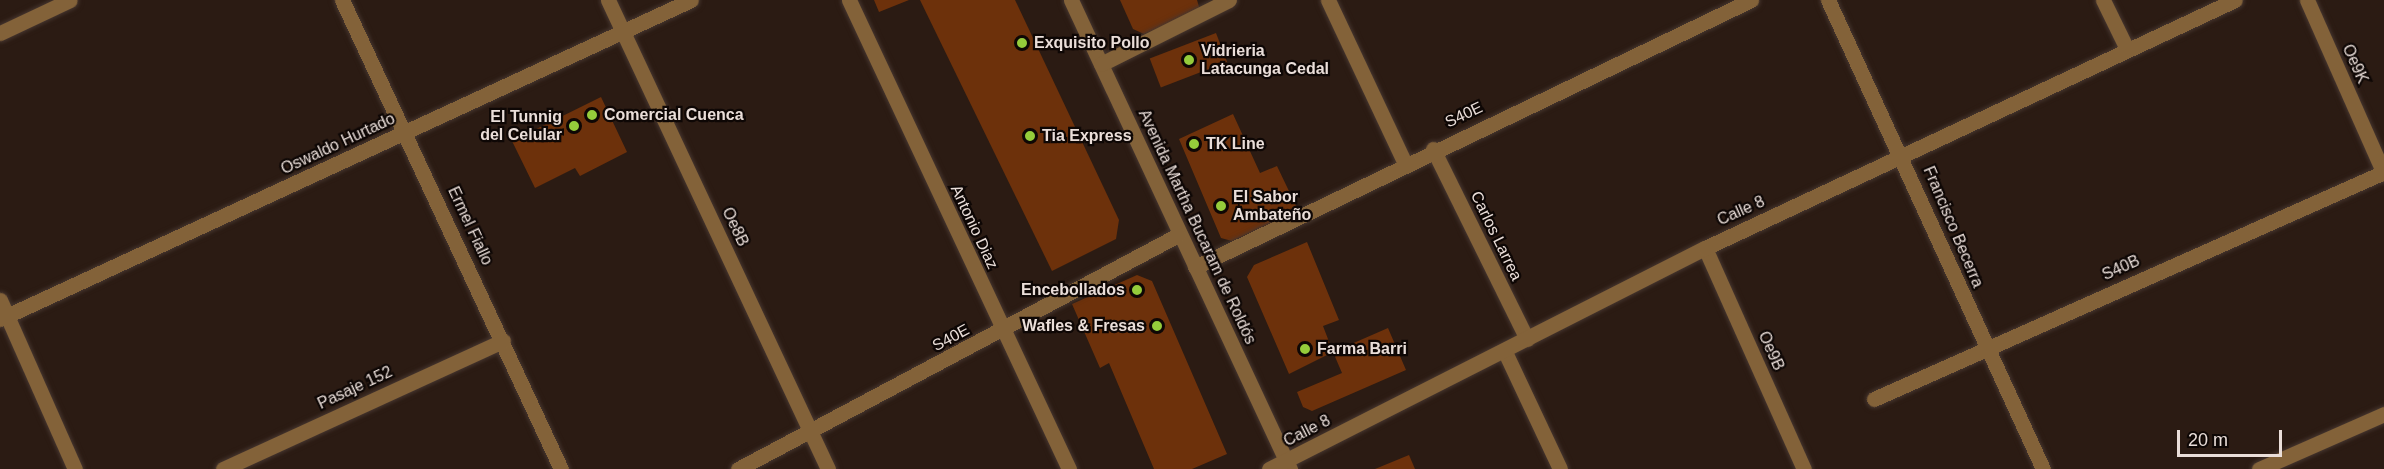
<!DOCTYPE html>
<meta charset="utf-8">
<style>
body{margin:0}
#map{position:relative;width:2384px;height:469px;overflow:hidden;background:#2b1b13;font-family:Arial,sans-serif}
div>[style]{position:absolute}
.building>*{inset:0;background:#6d310b;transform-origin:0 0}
.roads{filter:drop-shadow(0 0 2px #46362f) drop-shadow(0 0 2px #46362f)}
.minor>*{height:15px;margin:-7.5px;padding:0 7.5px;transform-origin:7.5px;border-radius:7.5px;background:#836239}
.dots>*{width:16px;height:16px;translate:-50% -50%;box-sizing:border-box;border:3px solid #0e0705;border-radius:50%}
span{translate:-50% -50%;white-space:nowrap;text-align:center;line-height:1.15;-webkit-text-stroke:4.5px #0e0705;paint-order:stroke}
.poi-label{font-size:16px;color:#eaded9;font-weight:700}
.left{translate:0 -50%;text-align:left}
.right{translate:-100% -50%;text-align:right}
.street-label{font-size:16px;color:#eaded9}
.scale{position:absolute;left:2177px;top:430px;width:105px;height:27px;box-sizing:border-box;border:3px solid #eaded9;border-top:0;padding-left:8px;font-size:18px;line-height:21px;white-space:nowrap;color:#eaded9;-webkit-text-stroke:4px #0e0705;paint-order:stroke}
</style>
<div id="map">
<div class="building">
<div style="clip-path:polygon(874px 0,909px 0,879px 12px)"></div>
<div style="clip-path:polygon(920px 0,1015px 0,1119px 220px,1116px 239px,1052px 271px)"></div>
<div style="clip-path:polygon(1120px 0,1197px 0,1200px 10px,1144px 34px,1133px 29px)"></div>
<div style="left:1216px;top:33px;width:31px;height:71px;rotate:69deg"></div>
<div style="clip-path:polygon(601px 97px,627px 152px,580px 176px,575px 168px,535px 188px,512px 141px)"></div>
<div style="clip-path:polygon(1233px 114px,1260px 173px,1277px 166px,1298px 210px,1232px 241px,1221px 238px,1179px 139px)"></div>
<div style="clip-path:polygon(1307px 242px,1339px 320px,1323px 326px,1333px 352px,1289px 374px,1247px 277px,1254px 265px)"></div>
<div style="clip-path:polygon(1137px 275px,1152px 281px,1227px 454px,1192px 469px,1154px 469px,1109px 363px,1100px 368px,1072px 304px)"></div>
<div style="clip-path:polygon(1388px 328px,1406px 370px,1312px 411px,1303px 407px,1297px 392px,1342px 373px,1333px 352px)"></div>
<div style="clip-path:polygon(1409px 455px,1415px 469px,1375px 469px)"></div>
</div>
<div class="roads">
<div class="minor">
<div style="left:342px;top:0;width:518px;rotate:64.97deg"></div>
<div style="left:608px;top:0;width:518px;rotate:64.87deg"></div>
<div style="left:849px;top:0;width:518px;rotate:64.87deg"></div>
<div style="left:1071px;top:0;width:518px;rotate:64.97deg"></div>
<div style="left:1328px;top:0;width:181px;rotate:64.8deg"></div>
<div style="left:1828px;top:0;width:516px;rotate:65.37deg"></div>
<div style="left:2103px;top:0;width:52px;rotate:63.9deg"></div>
<div style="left:2307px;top:0;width:190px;rotate:66.1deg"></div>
<div style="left:0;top:33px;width:77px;rotate:-25.2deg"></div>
<div style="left:1101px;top:64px;width:143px;rotate:-26.6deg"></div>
<div style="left:1433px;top:149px;width:212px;rotate:63.7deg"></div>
<div style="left:1705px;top:248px;width:242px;rotate:65.9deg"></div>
<div style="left:1195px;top:267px;width:617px;rotate:-25.65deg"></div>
<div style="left:0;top:300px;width:185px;rotate:66.1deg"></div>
<div style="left:0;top:319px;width:761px;rotate:-24.78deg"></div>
<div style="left:1505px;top:352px;width:129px;rotate:64.8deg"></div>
<div style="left:1874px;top:399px;width:558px;rotate:-23.99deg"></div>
<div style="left:223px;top:469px;width:308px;rotate:-24.6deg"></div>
<div style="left:738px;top:469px;width:499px;rotate:-28deg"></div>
<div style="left:1269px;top:469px;width:489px;rotate:-26.9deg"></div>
<div style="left:1705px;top:248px;width:585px;rotate:-25.08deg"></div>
<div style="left:2259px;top:469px;width:137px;rotate:-23.7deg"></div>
</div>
</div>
<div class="dots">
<div style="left:1022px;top:43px;background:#95cc3b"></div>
<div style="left:1189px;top:60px;background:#95cc3b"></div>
<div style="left:592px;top:115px;background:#95cc3b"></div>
<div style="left:574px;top:126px;background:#95cc3b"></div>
<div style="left:1030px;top:136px;background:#95cc3b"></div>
<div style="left:1194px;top:144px;background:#95cc3b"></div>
<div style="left:1221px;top:206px;background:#95cc3b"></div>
<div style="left:1137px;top:290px;background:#95cc3b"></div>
<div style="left:1157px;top:326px;background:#95cc3b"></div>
<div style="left:1305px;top:349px;background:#95cc3b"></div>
</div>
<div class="poi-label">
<span class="left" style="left:1034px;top:43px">Exquisito Pollo</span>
<span class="left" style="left:1201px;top:60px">Vidrieria<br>Latacunga Cedal</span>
<span class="left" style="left:604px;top:115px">Comercial Cuenca</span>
<span class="right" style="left:562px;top:126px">El Tunnig<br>del Celular</span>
<span class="left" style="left:1042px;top:136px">Tia Express</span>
<span class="left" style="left:1206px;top:144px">TK Line</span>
<span class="left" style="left:1233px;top:206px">El Sabor<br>Ambateño</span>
<span class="right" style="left:1125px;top:290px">Encebollados</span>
<span class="right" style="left:1145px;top:326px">Wafles &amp; Fresas</span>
<span class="left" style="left:1317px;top:349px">Farma Barri</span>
</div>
<div class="street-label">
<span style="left:2355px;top:64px;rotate:66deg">Oe9K</span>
<span style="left:1464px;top:115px;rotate:-25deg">S40E</span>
<span style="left:338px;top:144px;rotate:-25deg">Oswaldo Hurtado</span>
<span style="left:1741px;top:211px;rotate:-24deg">Calle 8</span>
<span style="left:470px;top:226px;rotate:65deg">Ermel Fiallo</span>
<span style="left:735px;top:227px;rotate:65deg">Oe8B</span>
<span style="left:974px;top:227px;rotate:65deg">Antonio Diaz</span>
<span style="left:1197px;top:227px;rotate:65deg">Avenida Martha Bucaram de Roldós</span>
<span style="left:1953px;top:227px;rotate:67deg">Francisco Becerra</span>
<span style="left:1496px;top:236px;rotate:64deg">Carlos Larrea</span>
<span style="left:2121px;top:268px;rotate:-24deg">S40B</span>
<span style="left:951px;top:338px;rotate:-28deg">S40E</span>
<span style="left:1771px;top:351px;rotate:66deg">Oe9B</span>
<span style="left:355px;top:388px;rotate:-25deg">Pasaje 152</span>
<span style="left:1307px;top:431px;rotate:-27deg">Calle 8</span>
</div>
<div class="scale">20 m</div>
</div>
